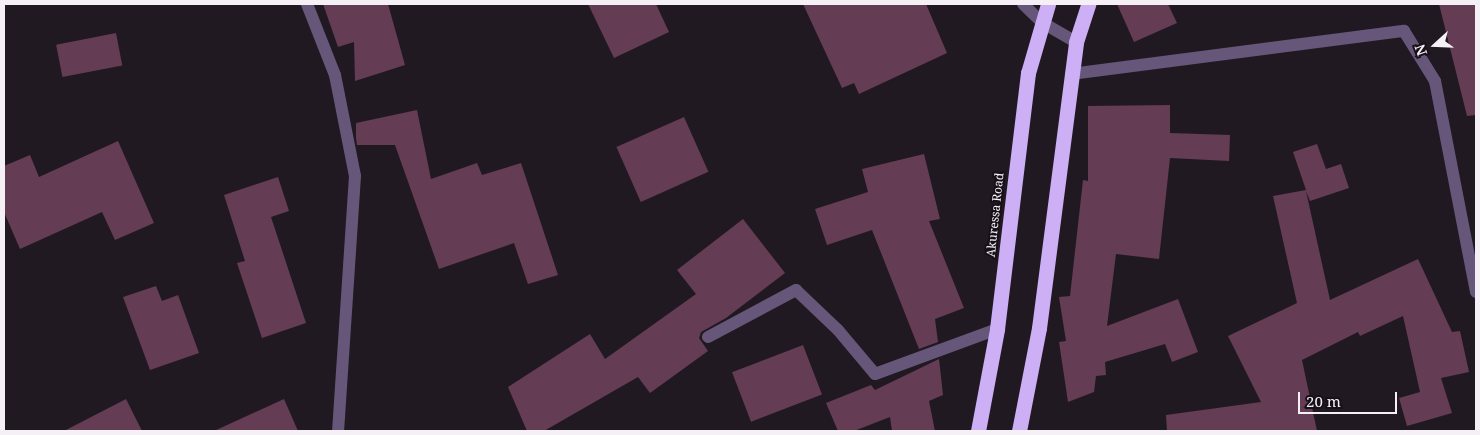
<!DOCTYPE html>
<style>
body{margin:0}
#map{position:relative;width:1480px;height:435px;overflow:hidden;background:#211922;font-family:"Noto Serif",serif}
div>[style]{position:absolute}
.building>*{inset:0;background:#643c54;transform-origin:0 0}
.street>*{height:12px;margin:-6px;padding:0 6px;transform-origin:6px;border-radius:6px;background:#66577a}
.highway>*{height:15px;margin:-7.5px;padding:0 7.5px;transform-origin:7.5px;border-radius:7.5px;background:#ccaff5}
span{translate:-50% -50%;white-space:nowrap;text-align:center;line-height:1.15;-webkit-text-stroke:4px #181018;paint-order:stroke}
.street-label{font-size:12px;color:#f5f0f6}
.frame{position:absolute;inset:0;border:5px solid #f5f0f6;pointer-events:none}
.north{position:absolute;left:1410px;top:20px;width:50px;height:50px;-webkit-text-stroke:4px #181018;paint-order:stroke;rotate:250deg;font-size:14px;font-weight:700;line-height:20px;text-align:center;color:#f5f0f6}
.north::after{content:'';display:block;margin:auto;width:18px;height:22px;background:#f5f0f6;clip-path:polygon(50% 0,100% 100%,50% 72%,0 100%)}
.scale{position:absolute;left:1298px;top:392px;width:99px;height:22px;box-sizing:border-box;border:2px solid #f5f0f6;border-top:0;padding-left:6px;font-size:15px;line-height:18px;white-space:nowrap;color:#f5f0f6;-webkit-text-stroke:4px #181018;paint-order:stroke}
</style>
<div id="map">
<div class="building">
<div style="clip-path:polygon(323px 4px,388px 4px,405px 65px,355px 81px,354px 42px,338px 47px)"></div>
<div style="clip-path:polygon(588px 4px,656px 4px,669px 32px,614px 58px)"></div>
<div style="clip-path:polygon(803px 4px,926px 4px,947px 53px,859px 94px,854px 83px,842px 88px)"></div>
<div style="clip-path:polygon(1117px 4px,1168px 4px,1177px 23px,1134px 42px)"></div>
<div style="clip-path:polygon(1439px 4px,1476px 4px,1476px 115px,1467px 116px)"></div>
<div style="left:116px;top:33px;width:33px;height:61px;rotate:79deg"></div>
<div style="clip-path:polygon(1170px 105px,1170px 133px,1230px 135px,1229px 161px,1170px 158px,1159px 259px,1116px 254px,1107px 326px,1178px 299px,1198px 352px,1172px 362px,1165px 344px,1105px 362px,1106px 375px,1096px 376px,1094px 392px,1068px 402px,1059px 342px,1066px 341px,1059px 297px,1070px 296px,1083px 180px,1088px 181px,1088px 106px)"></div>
<div style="clip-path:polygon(417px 110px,431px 179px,477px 163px,482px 175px,521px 163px,558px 275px,528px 284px,514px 243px,439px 269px,395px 145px,357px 145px,356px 138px,356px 123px)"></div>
<div style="left:684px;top:117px;width:60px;height:74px;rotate:66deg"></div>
<div style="clip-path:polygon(118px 141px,154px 223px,115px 240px,102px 212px,20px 249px,4px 212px,4px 166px,30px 155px,39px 177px)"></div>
<div style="clip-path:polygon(1317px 144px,1326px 169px,1341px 164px,1349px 188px,1310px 201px,1306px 191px,1330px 300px,1418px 259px,1452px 332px,1460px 331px,1469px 372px,1441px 378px,1452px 413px,1407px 426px,1399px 398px,1420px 392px,1403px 316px,1360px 336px,1358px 332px,1302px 360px,1317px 431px,1167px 431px,1166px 415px,1261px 402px,1228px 336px,1297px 303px,1273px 196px,1306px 190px,1293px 152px)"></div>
<div style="clip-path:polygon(924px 154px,940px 219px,929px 221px,964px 308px,935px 319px,938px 342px,919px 349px,872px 230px,827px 245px,815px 209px,868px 192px,862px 169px)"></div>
<div style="clip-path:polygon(278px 177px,289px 211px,271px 217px,306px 323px,262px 338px,237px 263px,245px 261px,224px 195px)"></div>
<div style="clip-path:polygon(743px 219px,785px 273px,726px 318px,701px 332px,699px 338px,708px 351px,650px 393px,638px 377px,544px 431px,527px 431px,508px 387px,590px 334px,605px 359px,696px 294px,677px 270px)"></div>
<div style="clip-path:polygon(156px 286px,162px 301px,178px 295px,199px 353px,150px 370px,123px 297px)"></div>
<div style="left:803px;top:345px;width:53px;height:76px;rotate:69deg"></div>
<div style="clip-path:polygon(939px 359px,943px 395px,929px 401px,935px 431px,892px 431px,890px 417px,854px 431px,838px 431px,826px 403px,871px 385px,875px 390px)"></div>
<div style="clip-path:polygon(126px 399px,142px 431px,64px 431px)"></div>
<div style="clip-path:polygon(284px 399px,298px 431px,214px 431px)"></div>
</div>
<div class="street">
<div style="left:307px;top:4px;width:76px;rotate:68.5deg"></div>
<div style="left:335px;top:75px;width:103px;rotate:78.8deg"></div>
<div style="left:355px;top:176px;width:256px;rotate:93.8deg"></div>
<div style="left:1023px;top:4px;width:28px;rotate:44deg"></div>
<div style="left:1043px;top:23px;width:38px;rotate:30deg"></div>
<div style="left:1071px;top:74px;width:336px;rotate:-7.4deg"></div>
<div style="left:1404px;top:31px;width:59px;rotate:58.2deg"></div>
<div style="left:1435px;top:81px;width:215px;rotate:79deg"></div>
<div style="left:708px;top:337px;width:100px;rotate:-28.1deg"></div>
<div style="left:796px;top:290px;width:58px;rotate:43.6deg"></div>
<div style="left:838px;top:330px;width:57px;rotate:49.9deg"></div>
<div style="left:875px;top:374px;width:130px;rotate:-20.2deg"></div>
</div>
<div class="highway">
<div style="left:978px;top:431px;width:104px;rotate:-79.4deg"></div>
<div style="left:997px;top:329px;width:258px;rotate:-83.1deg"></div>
<div style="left:1028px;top:73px;width:72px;rotate:-73.8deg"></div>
<div style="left:1019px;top:431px;width:105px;rotate:-79deg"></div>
<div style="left:1039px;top:328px;width:288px;rotate:-82.6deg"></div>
<div style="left:1076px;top:42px;width:40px;rotate:-72deg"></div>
</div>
<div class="street-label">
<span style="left:995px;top:215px;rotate:-84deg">Akuressa Road</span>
</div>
<div class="frame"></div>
<div class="north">N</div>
<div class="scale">20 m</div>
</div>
